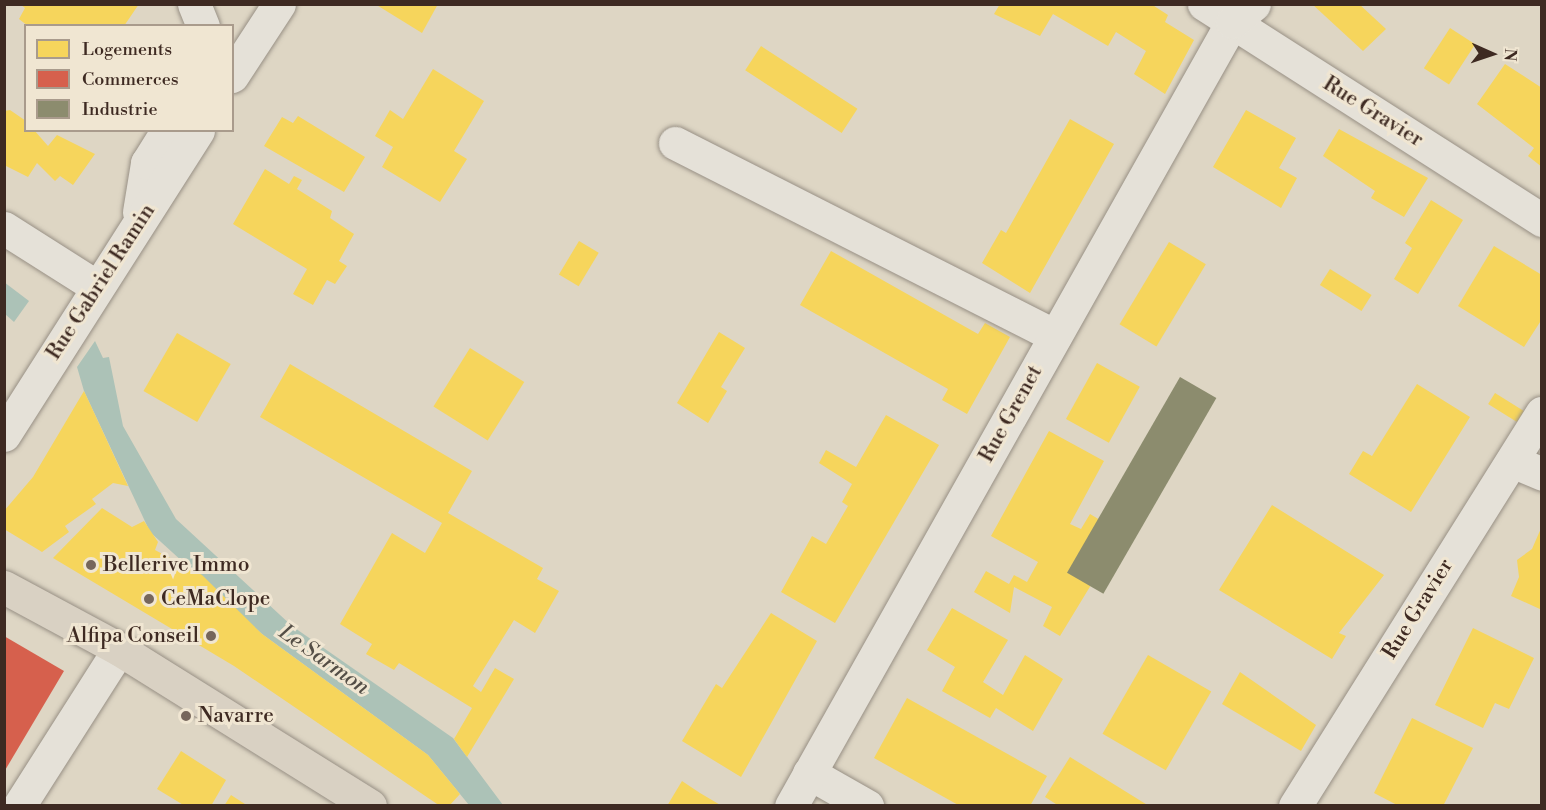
<!DOCTYPE html>
<style>
body{margin:0}
#map{position:relative;width:1546px;height:810px;overflow:hidden;background:#ded6c4;font-family:"Libre Bodoni",serif}
div>[style]{position:absolute}
.water>*{inset:0;background:#acc2b7}
.homes>*{inset:0;background:#f6d55c;transform-origin:0 0}
.shops>*{inset:0;background:#d6604d}
.industry>*{inset:0;background:#8c8c6e;transform-origin:0 0}
.roads{filter:drop-shadow(0 0 2px #989085) drop-shadow(0 0 2px #989085)}
.minor>*{height:33px;margin:-16.5px;padding:0 16.5px;transform-origin:16.5px;border-radius:16.5px;background:#e5e1d8}
.major>*{height:33px;margin:-16.5px;padding:0 16.5px;transform-origin:16.5px;border-radius:16.5px;background:#d9d1c3}
.dots>*{width:16px;height:16px;translate:-50% -50%;box-sizing:border-box;border:3px solid #f0e6d2;border-radius:50%}
span{translate:-50% -50%;white-space:nowrap;text-align:center;line-height:1.15;-webkit-text-stroke:6px #f0e6d2;paint-order:stroke}
.street-label{font-size:21px;color:#3e2a22}
.poi-label{font-size:21px;color:#3e2a22}
.left{translate:0 -50%;text-align:left}
.right{translate:-100% -50%;text-align:right}
.water-label{font-size:22px;color:#544e46;font-style:italic}
.frame{position:absolute;inset:0;border:6px solid #3e2a22;pointer-events:none}
.legend{position:absolute;left:24px;top:24px;width:210px;height:108px;box-sizing:border-box;background:#f0e6d2;border:2px solid #a99b8c;margin:0;padding:8px 10px;list-style:none;font-size:18px;color:#3e2a22}
.legend li{display:flex;align-items:center;gap:12px;height:30px}
.legend b{width:30px;border:2px solid #a99b8c}
.north{position:absolute;left:1462px;top:24px;width:60px;height:60px;-webkit-text-stroke:4px #f0e6d2;paint-order:stroke;rotate:93deg;font-size:16px;font-weight:700;line-height:24px;text-align:center;color:#3e2a22}
.north::after{content:'';display:block;margin:auto;width:21px;height:27px;background:#3e2a22;clip-path:polygon(50% 0,100% 100%,50% 72%,0 100%)}
</style>
<div id="map">
<div class="water">
<div style="clip-path:polygon(4px 282px,29px 301px,14px 322px,5px 314px)"></div>
<div style="clip-path:polygon(95px 341px,103px 358px,109px 357px,123px 426px,176px 519px,292px 626px,453px 738px,503px 805px,469px 805px,428px 755px,262px 634px,150px 532px,84px 391px,77px 367px)"></div>
</div>
<div class="homes">
<div style="clip-path:polygon(20px 4px,139px 4px,124px 26px,28px 26px,19px 19px,25px 8px)"></div>
<div style="clip-path:polygon(375px 4px,438px 4px,422px 33px)"></div>
<div style="clip-path:polygon(1000px 4px,1151px 4px,1168px 15px,1165px 22px,1194px 40px,1165px 94px,1134px 74px,1146px 51px,1116px 32px,1108px 46px,1053px 14px,1040px 36px,994px 14px)"></div>
<div style="clip-path:polygon(1312px 4px,1359px 4px,1386px 29px,1363px 51px)"></div>
<div style="left:1450px;top:28px;width:30px;height:48px;rotate:33deg"></div>
<div style="left:761px;top:46px;width:115px;height:29px;rotate:33deg"></div>
<div style="clip-path:polygon(1505px 64px,1542px 88px,1542px 167px,1528px 156px,1534px 148px,1477px 104px)"></div>
<div style="clip-path:polygon(433px 69px,484px 101px,454px 151px,467px 159px,440px 202px,382px 167px,393px 147px,375px 136px,390px 110px,403px 119px)"></div>
<div style="clip-path:polygon(10px 110px,26px 121px,26px 130px,34px 130px,48px 146px,57px 135px,95px 154px,73px 185px,60px 176px,55px 181px,37px 163px,28px 177px,4px 165px,4px 111px)"></div>
<div style="clip-path:polygon(1246px 110px,1296px 138px,1279px 168px,1297px 178px,1281px 208px,1213px 167px)"></div>
<div style="clip-path:polygon(298px 116px,365px 157px,344px 192px,264px 146px,282px 117px,293px 123px)"></div>
<div style="clip-path:polygon(1070px 119px,1114px 144px,1030px 293px,982px 263px,1001px 230px,1006px 233px)"></div>
<div style="clip-path:polygon(1339px 129px,1428px 178px,1404px 217px,1371px 198px,1375px 191px,1323px 156px)"></div>
<div style="clip-path:polygon(265px 169px,289px 184px,294px 176px,302px 180px,297px 189px,332px 211px,330px 218px,354px 234px,339px 261px,347px 266px,335px 284px,327px 280px,313px 305px,293px 294px,307px 269px,233px 224px)"></div>
<div style="clip-path:polygon(1431px 200px,1463px 220px,1418px 294px,1394px 279px,1412px 248px,1405px 243px)"></div>
<div style="left:579px;top:241px;width:23px;height:39px;rotate:31deg"></div>
<div style="left:1169px;top:242px;width:43px;height:96px;rotate:31deg"></div>
<div style="clip-path:polygon(1494px 246px,1542px 275px,1542px 319px,1524px 347px,1458px 306px)"></div>
<div style="clip-path:polygon(831px 251px,978px 334px,985px 323px,1010px 337px,967px 414px,942px 400px,948px 389px,800px 305px)"></div>
<div style="left:1330px;top:269px;width:49px;height:19px;rotate:32deg"></div>
<div style="clip-path:polygon(719px 332px,745px 348px,721px 387px,727px 391px,708px 423px,677px 403px)"></div>
<div style="left:177px;top:333px;width:62px;height:67px;rotate:30deg"></div>
<div style="left:470px;top:348px;width:64px;height:69px;rotate:32deg"></div>
<div style="left:1097px;top:363px;width:49px;height:64px;rotate:29deg"></div>
<div style="clip-path:polygon(290px 364px,472px 471px,448px 513px,543px 568px,537px 579px,559px 591px,535px 633px,514px 620px,473px 686px,481px 692px,495px 668px,514px 679px,467px 757px,454px 739px,472px 708px,399px 663px,394px 670px,366px 654px,372px 644px,340px 624px,392px 533px,425px 553px,442px 523px,260px 417px)"></div>
<div style="clip-path:polygon(1417px 384px,1470px 417px,1411px 512px,1349px 474px,1363px 451px,1372px 456px)"></div>
<div style="clip-path:polygon(84px 391px,128px 486px,113px 483px,92px 499px,96px 504px,65px 526px,69px 532px,42px 552px,4px 529px,4px 511px,33px 477px)"></div>
<div style="left:1495px;top:393px;width:34px;height:13px;rotate:32deg"></div>
<div style="clip-path:polygon(886px 415px,939px 445px,835px 623px,781px 592px,812px 536px,826px 544px,848px 506px,842px 502px,852px 484px,819px 463px,826px 450px,856px 467px)"></div>
<div style="clip-path:polygon(1049px 431px,1104px 461px,1070px 524px,1081px 529px,1090px 514px,1100px 520px,1070px 574px,1091px 585px,1060px 636px,1043px 626px,1052px 607px,1014px 587px,1010px 613px,974px 592px,986px 571px,1009px 584px,1014px 575px,1027px 582px,1038px 562px,991px 536px)"></div>
<div style="clip-path:polygon(1272px 505px,1384px 575px,1339px 633px,1346px 636px,1332px 659px,1219px 590px)"></div>
<div style="clip-path:polygon(102px 508px,132px 527px,144px 521px,158px 542px,155px 550px,202px 575px,262px 634px,428px 755px,460px 794px,449px 806px,440px 806px,234px 666px,53px 558px)"></div>
<div style="clip-path:polygon(1542px 526px,1542px 610px,1511px 596px,1519px 577px,1517px 560px,1532px 549px)"></div>
<div style="clip-path:polygon(952px 608px,1008px 640px,983px 682px,1003px 695px,1025px 655px,1063px 679px,1033px 731px,996px 708px,990px 718px,942px 691px,955px 667px,927px 650px)"></div>
<div style="clip-path:polygon(771px 613px,817px 641px,741px 777px,682px 741px,716px 684px,722px 688px)"></div>
<div style="clip-path:polygon(1473px 628px,1534px 658px,1509px 709px,1495px 703px,1483px 728px,1435px 705px)"></div>
<div style="left:1148px;top:655px;width:73px;height:91px;rotate:30deg"></div>
<div style="clip-path:polygon(1240px 672px,1316px 725px,1301px 751px,1222px 704px)"></div>
<div style="clip-path:polygon(907px 698px,1047px 776px,1030px 806px,960px 806px,874px 758px)"></div>
<div style="clip-path:polygon(1412px 718px,1473px 748px,1443px 806px,1399px 806px,1374px 793px)"></div>
<div style="clip-path:polygon(181px 751px,226px 780px,211px 806px,185px 806px,157px 789px)"></div>
<div style="clip-path:polygon(1070px 757px,1149px 806px,1059px 806px,1045px 797px)"></div>
<div style="clip-path:polygon(682px 781px,700px 793px,722px 806px,667px 806px)"></div>
<div style="clip-path:polygon(231px 795px,248px 806px,224px 806px)"></div>
</div>
<div class="shops">
<div style="clip-path:polygon(4px 636px,64px 671px,4px 772px)"></div>
</div>
<div class="industry">
<div style="left:1180px;top:377px;width:42px;height:226px;rotate:30deg"></div>
</div>
<div class="roads">
<div class="minor">
<div style="left:194px;top:4px;width:24px;rotate:68deg"></div>
<div style="left:1204px;top:4px;width:401px;rotate:32.6deg"></div>
<div style="left:232px;top:76px;width:86px;rotate:-56.9deg"></div>
<div style="left:675px;top:143px;width:426px;rotate:26.9deg"></div>
<div style="left:139px;top:212px;width:50px;rotate:-80.7deg"></div>
<div style="left:147px;top:163px;width:39px;rotate:-58deg"></div>
<div style="left:4px;top:228px;width:110px;rotate:32.4deg"></div>
<div style="left:4px;top:435px;width:361px;rotate:-57.5deg"></div>
<div style="left:1512px;top:461px;width:33px;rotate:23deg"></div>
<div style="left:809px;top:773px;width:67px;rotate:29.6deg"></div>
<div style="left:19px;top:806px;width:186px;rotate:-57.5deg"></div>
<div style="left:791px;top:806px;width:900px;rotate:-60.64deg"></div>
<div style="left:1232px;top:22px;width:28px;rotate:-39deg"></div>
<div style="left:1295px;top:806px;width:464px;rotate:-57.9deg"></div>
</div>
<div class="major">
<div style="left:4px;top:587px;width:131px;rotate:28.3deg"></div>
<div style="left:119px;top:649px;width:296px;rotate:32deg"></div>
</div>
</div>
<div class="dots">
<div style="left:91px;top:565px;background:#76665b"></div>
<div style="left:149px;top:599px;background:#76665b"></div>
<div style="left:211px;top:636px;background:#76665b"></div>
<div style="left:186px;top:716px;background:#76665b"></div>
</div>
<div class="street-label">
<span style="left:1373px;top:112px;rotate:32deg">Rue Gravier</span>
<span style="left:101px;top:282px;rotate:-57deg">Rue Gabriel Ramin</span>
<span style="left:1011px;top:414px;rotate:-61deg">Rue Grenet</span>
<span style="left:1418px;top:609px;rotate:-58deg">Rue Gravier</span>
</div>
<div class="poi-label">
<span class="left" style="left:103px;top:565px">Bellerive Immo</span>
<span class="left" style="left:161px;top:599px">CeMaClope</span>
<span class="right" style="left:199px;top:636px">Alfipa Conseil</span>
<span class="left" style="left:198px;top:716px">Navarre</span>
</div>
<div class="water-label">
<span style="left:324px;top:660px;rotate:35deg">Le Sarmon</span>
</div>
<div class="frame"></div>
<ul class="legend">
<li><b style="height:16px;background:#f6d55c"></b>Logements</li>
<li><b style="height:16px;background:#d6604d"></b>Commerces</li>
<li><b style="height:16px;background:#8c8c6e"></b>Industrie</li>
</ul>
<div class="north">N</div>
</div>
